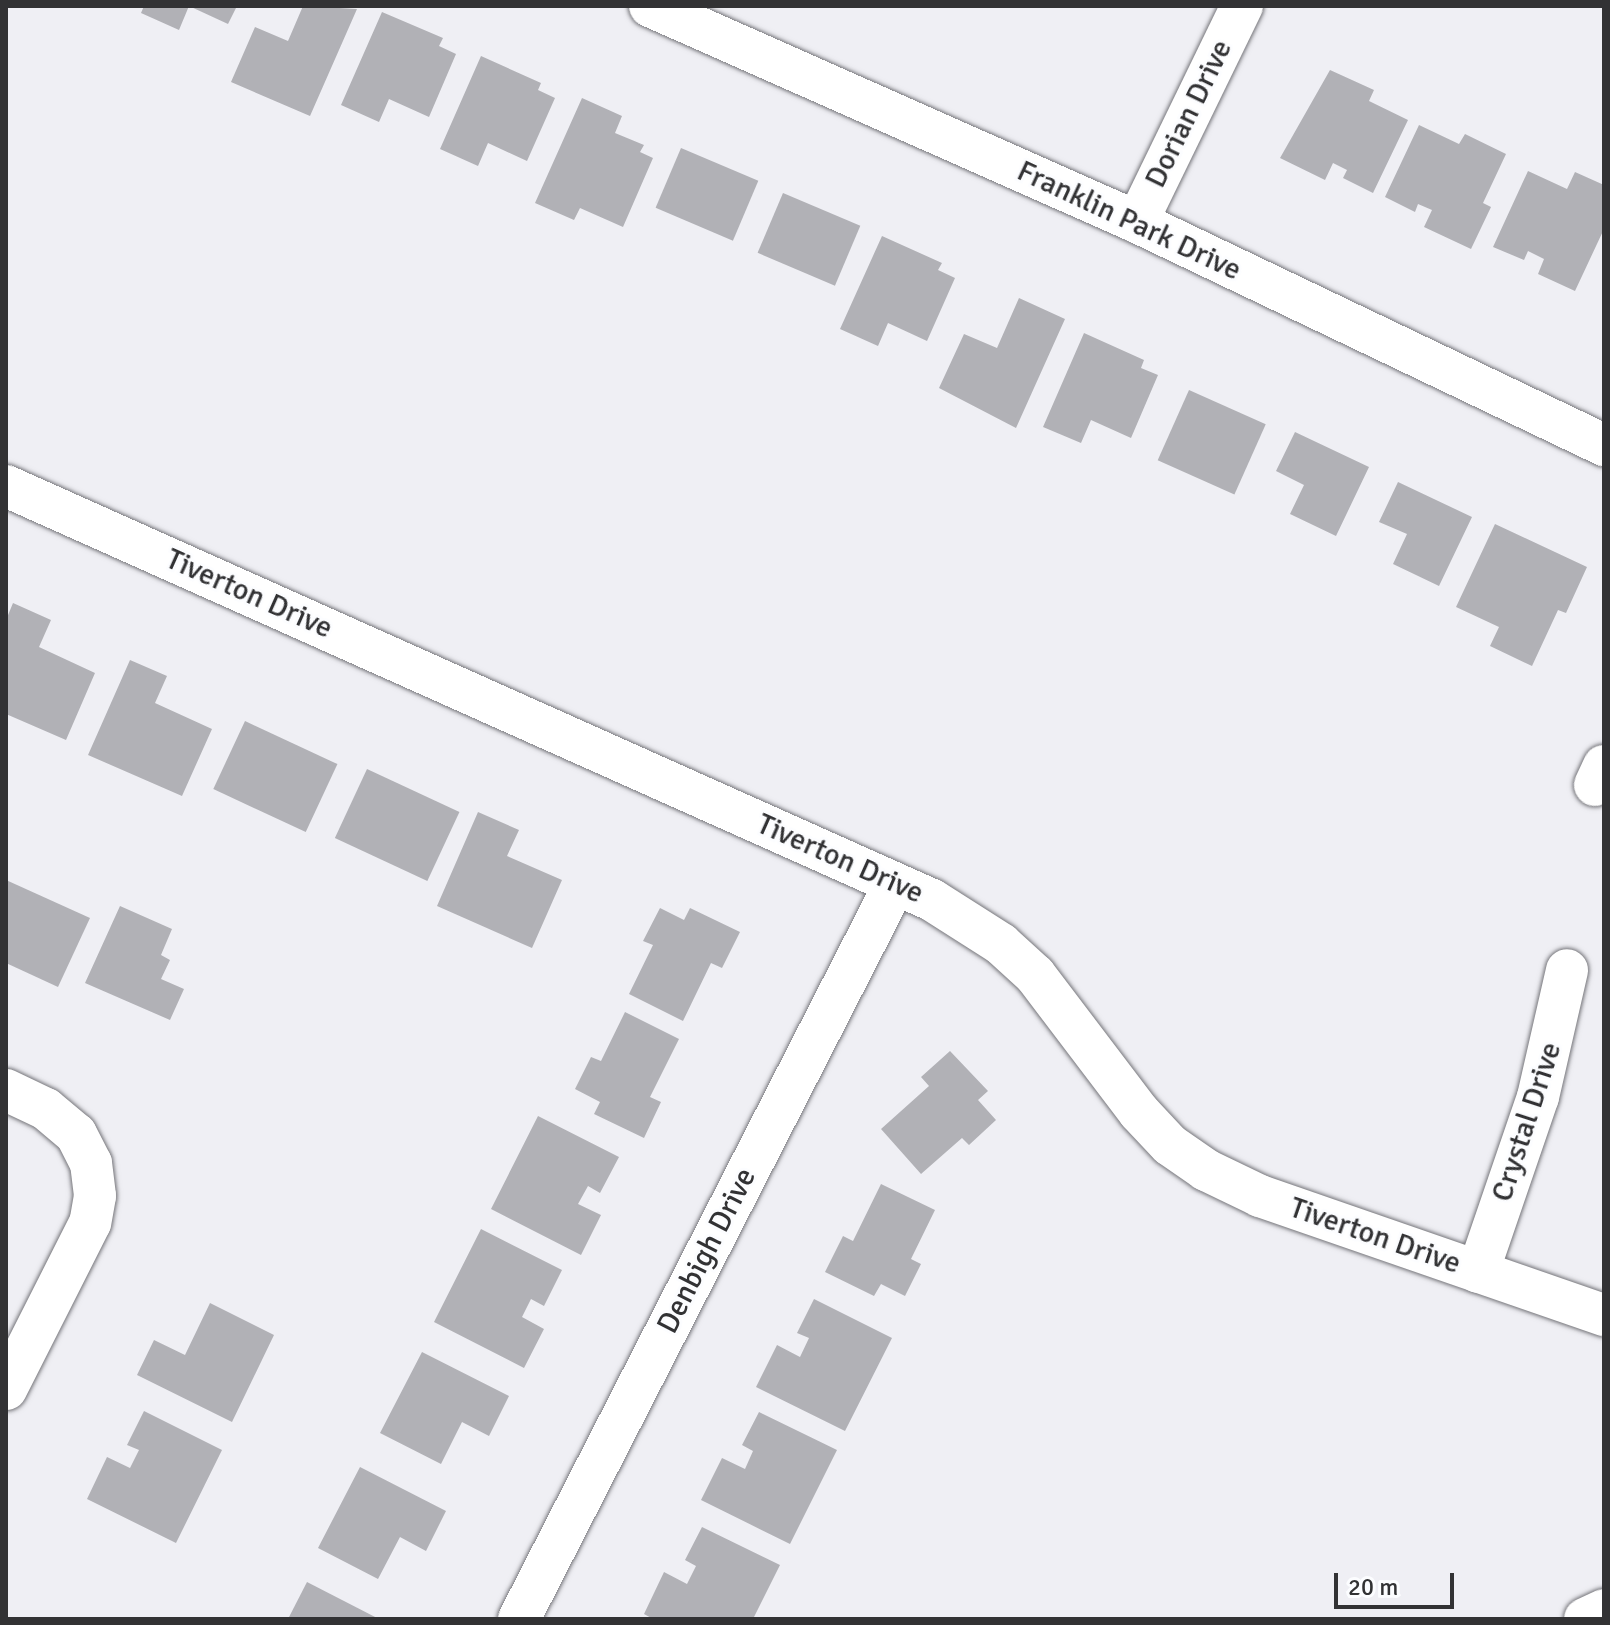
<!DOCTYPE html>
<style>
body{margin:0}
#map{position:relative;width:1610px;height:1625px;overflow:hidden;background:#efeff4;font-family:Signika,sans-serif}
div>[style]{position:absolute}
.building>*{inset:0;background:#b1b1b6;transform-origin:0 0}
.roads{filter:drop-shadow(0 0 2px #75757a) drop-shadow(0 0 2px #75757a)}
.minor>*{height:42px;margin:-21px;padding:0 21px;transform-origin:21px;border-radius:21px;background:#fff}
span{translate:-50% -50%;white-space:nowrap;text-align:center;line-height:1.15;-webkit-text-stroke:6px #fcfdff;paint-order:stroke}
.street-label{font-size:30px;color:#323234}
.frame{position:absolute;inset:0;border:8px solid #323234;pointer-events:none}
.scale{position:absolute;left:1334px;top:1573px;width:120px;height:36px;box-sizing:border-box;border:4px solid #323234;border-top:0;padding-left:10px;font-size:24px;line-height:28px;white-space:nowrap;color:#323234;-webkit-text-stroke:6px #fcfdff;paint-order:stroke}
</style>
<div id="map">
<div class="building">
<div style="clip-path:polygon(144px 6px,237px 6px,228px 24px,189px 6px,179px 30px,141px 13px)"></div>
<div style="clip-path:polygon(303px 6px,357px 9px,310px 116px,231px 82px,255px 27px,288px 41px)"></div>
<div style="clip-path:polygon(382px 12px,443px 38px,439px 46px,456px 54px,429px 117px,389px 99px,379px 122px,341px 105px)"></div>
<div style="clip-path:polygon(481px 56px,541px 83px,538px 90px,555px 98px,527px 161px,488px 143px,478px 166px,440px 149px)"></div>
<div style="clip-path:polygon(1330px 70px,1374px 90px,1369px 101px,1408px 120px,1373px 193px,1343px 178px,1347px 170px,1333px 163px,1325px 180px,1280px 158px)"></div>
<div style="clip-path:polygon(582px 98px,622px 116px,615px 133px,644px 145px,640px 152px,653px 158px,623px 227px,580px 208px,574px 220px,535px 203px)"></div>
<div style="clip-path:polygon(1419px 125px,1459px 144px,1465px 134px,1506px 154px,1483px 203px,1491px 207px,1471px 249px,1424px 227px,1432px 210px,1418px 204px,1415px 212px,1385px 197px)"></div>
<div style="left:681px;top:148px;width:84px;height:65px;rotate:23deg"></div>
<div style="clip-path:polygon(1528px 171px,1567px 189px,1575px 172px,1604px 185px,1604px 229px,1575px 291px,1538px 274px,1544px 259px,1528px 251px,1524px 260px,1493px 247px)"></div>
<div style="left:783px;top:193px;width:84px;height:65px;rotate:23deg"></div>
<div style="clip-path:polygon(882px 236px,942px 263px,938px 270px,955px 278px,927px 341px,888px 323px,878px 346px,840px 329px)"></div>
<div style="clip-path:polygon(1019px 298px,1065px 319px,1016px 428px,939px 388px,964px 334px,997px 348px)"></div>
<div style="clip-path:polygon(1084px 333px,1144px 360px,1141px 368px,1158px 375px,1131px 438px,1091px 420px,1081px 443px,1043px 427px)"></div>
<div style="left:1189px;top:390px;width:84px;height:77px;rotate:24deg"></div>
<div style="clip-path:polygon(1295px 432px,1369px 467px,1336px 536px,1290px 514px,1304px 485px,1276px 471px)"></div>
<div style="clip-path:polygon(1398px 482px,1472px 517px,1439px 586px,1393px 564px,1407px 534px,1379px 522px)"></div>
<div style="clip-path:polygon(1495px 524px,1587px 567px,1566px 613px,1558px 610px,1532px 666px,1490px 646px,1499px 627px,1456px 607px)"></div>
<div style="clip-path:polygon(13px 603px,51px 620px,39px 647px,95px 673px,66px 740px,6px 714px,6px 620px)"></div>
<div style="clip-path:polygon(130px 660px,167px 676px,155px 703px,212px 729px,182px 796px,88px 755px)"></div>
<div style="left:245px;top:721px;width:102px;height:75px;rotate:25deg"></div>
<div style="left:367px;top:769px;width:102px;height:76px;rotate:25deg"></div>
<div style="clip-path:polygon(478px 812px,519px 830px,507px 856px,562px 880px,532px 948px,437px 906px)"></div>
<div style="clip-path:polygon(6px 880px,90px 918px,58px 987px,6px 963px)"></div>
<div style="clip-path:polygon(120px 906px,172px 929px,161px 955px,170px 960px,161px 979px,184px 989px,170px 1020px,85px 983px)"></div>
<div style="clip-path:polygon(660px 908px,684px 920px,690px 908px,740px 932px,722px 968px,711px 963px,683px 1021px,629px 994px,653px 945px,643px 941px)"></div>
<div style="clip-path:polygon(625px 1012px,679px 1039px,650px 1097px,661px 1102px,644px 1138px,594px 1114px,600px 1102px,575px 1089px,591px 1057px,601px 1061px)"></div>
<div style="clip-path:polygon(950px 1051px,988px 1091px,978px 1100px,996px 1120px,969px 1145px,962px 1138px,921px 1174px,881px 1129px,929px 1086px,921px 1077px)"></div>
<div style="clip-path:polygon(538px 1116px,619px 1157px,600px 1193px,588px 1186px,578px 1204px,601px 1215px,581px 1255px,491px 1209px)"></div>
<div style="clip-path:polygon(881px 1184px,935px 1210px,911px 1259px,921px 1264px,905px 1296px,881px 1284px,874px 1296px,825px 1272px,843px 1236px,853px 1241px)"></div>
<div style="clip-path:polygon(481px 1229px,562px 1270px,544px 1306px,531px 1299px,522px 1317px,544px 1329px,524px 1368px,434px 1322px)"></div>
<div style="clip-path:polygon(814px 1299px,892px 1338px,845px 1431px,756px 1387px,777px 1345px,800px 1357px,809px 1338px,797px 1333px)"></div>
<div style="clip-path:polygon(210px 1303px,274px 1335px,232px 1422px,137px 1375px,154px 1340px,185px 1355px)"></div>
<div style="clip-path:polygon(422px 1352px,509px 1396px,489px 1436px,462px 1422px,441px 1464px,380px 1433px)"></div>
<div style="clip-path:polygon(144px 1411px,222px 1450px,176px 1543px,87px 1499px,107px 1457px,130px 1468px,139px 1450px,127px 1445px)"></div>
<div style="clip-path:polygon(759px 1412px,837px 1450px,790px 1544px,701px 1500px,722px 1458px,745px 1469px,753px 1451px,742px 1445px)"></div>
<div style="clip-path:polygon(360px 1467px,446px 1511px,426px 1551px,400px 1537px,378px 1579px,318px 1548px)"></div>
<div style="clip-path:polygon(702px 1527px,780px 1565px,753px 1619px,653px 1619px,644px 1614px,664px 1572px,687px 1584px,696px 1566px,685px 1560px)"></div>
<div style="clip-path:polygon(307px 1582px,379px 1619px,288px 1619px)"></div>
</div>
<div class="roads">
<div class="minor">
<div style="left:650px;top:6px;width:533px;rotate:23.92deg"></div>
<div style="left:1137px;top:222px;width:518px;rotate:25.53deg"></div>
<div style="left:1137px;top:222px;width:240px;rotate:-64.1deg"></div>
<div style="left:6px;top:486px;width:1014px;rotate:24.09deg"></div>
<div style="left:932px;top:900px;width:82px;rotate:32.5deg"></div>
<div style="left:1001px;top:944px;width:46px;rotate:42.4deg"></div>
<div style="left:1035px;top:975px;width:172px;rotate:52.8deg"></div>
<div style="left:1139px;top:1112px;width:45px;rotate:46.8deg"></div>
<div style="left:1170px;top:1145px;width:44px;rotate:34.8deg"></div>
<div style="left:1206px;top:1170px;width:60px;rotate:25.7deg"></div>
<div style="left:1260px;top:1196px;width:364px;rotate:19.1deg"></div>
<div style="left:1595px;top:785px;width:21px;rotate:-65deg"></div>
<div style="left:6px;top:1090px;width:44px;rotate:25.4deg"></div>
<div style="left:46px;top:1109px;width:39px;rotate:40deg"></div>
<div style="left:76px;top:1134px;width:33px;rotate:63deg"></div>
<div style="left:91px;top:1163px;width:33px;rotate:83deg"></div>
<div style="left:95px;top:1196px;width:27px;rotate:100deg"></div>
<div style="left:90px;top:1223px;width:186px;rotate:116.8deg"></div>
<div style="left:1478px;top:1272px;width:185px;rotate:-71.1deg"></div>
<div style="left:1538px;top:1097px;width:130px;rotate:-77.1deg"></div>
<div style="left:519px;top:1619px;width:826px;rotate:-62.91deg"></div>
<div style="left:1585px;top:1619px;width:21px;rotate:-25deg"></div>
</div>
</div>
<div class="street-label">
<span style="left:1189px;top:114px;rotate:-64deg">Dorian Drive</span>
<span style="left:1129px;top:221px;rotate:25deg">Franklin Park Drive</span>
<span style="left:249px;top:594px;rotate:24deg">Tiverton Drive</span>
<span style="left:840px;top:859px;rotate:24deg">Tiverton Drive</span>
<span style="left:1527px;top:1122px;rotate:-72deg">Crystal Drive</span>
<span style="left:1375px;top:1236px;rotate:19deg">Tiverton Drive</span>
<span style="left:707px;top:1251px;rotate:-63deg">Denbigh Drive</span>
</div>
<div class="frame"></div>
<div class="scale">20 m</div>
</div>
